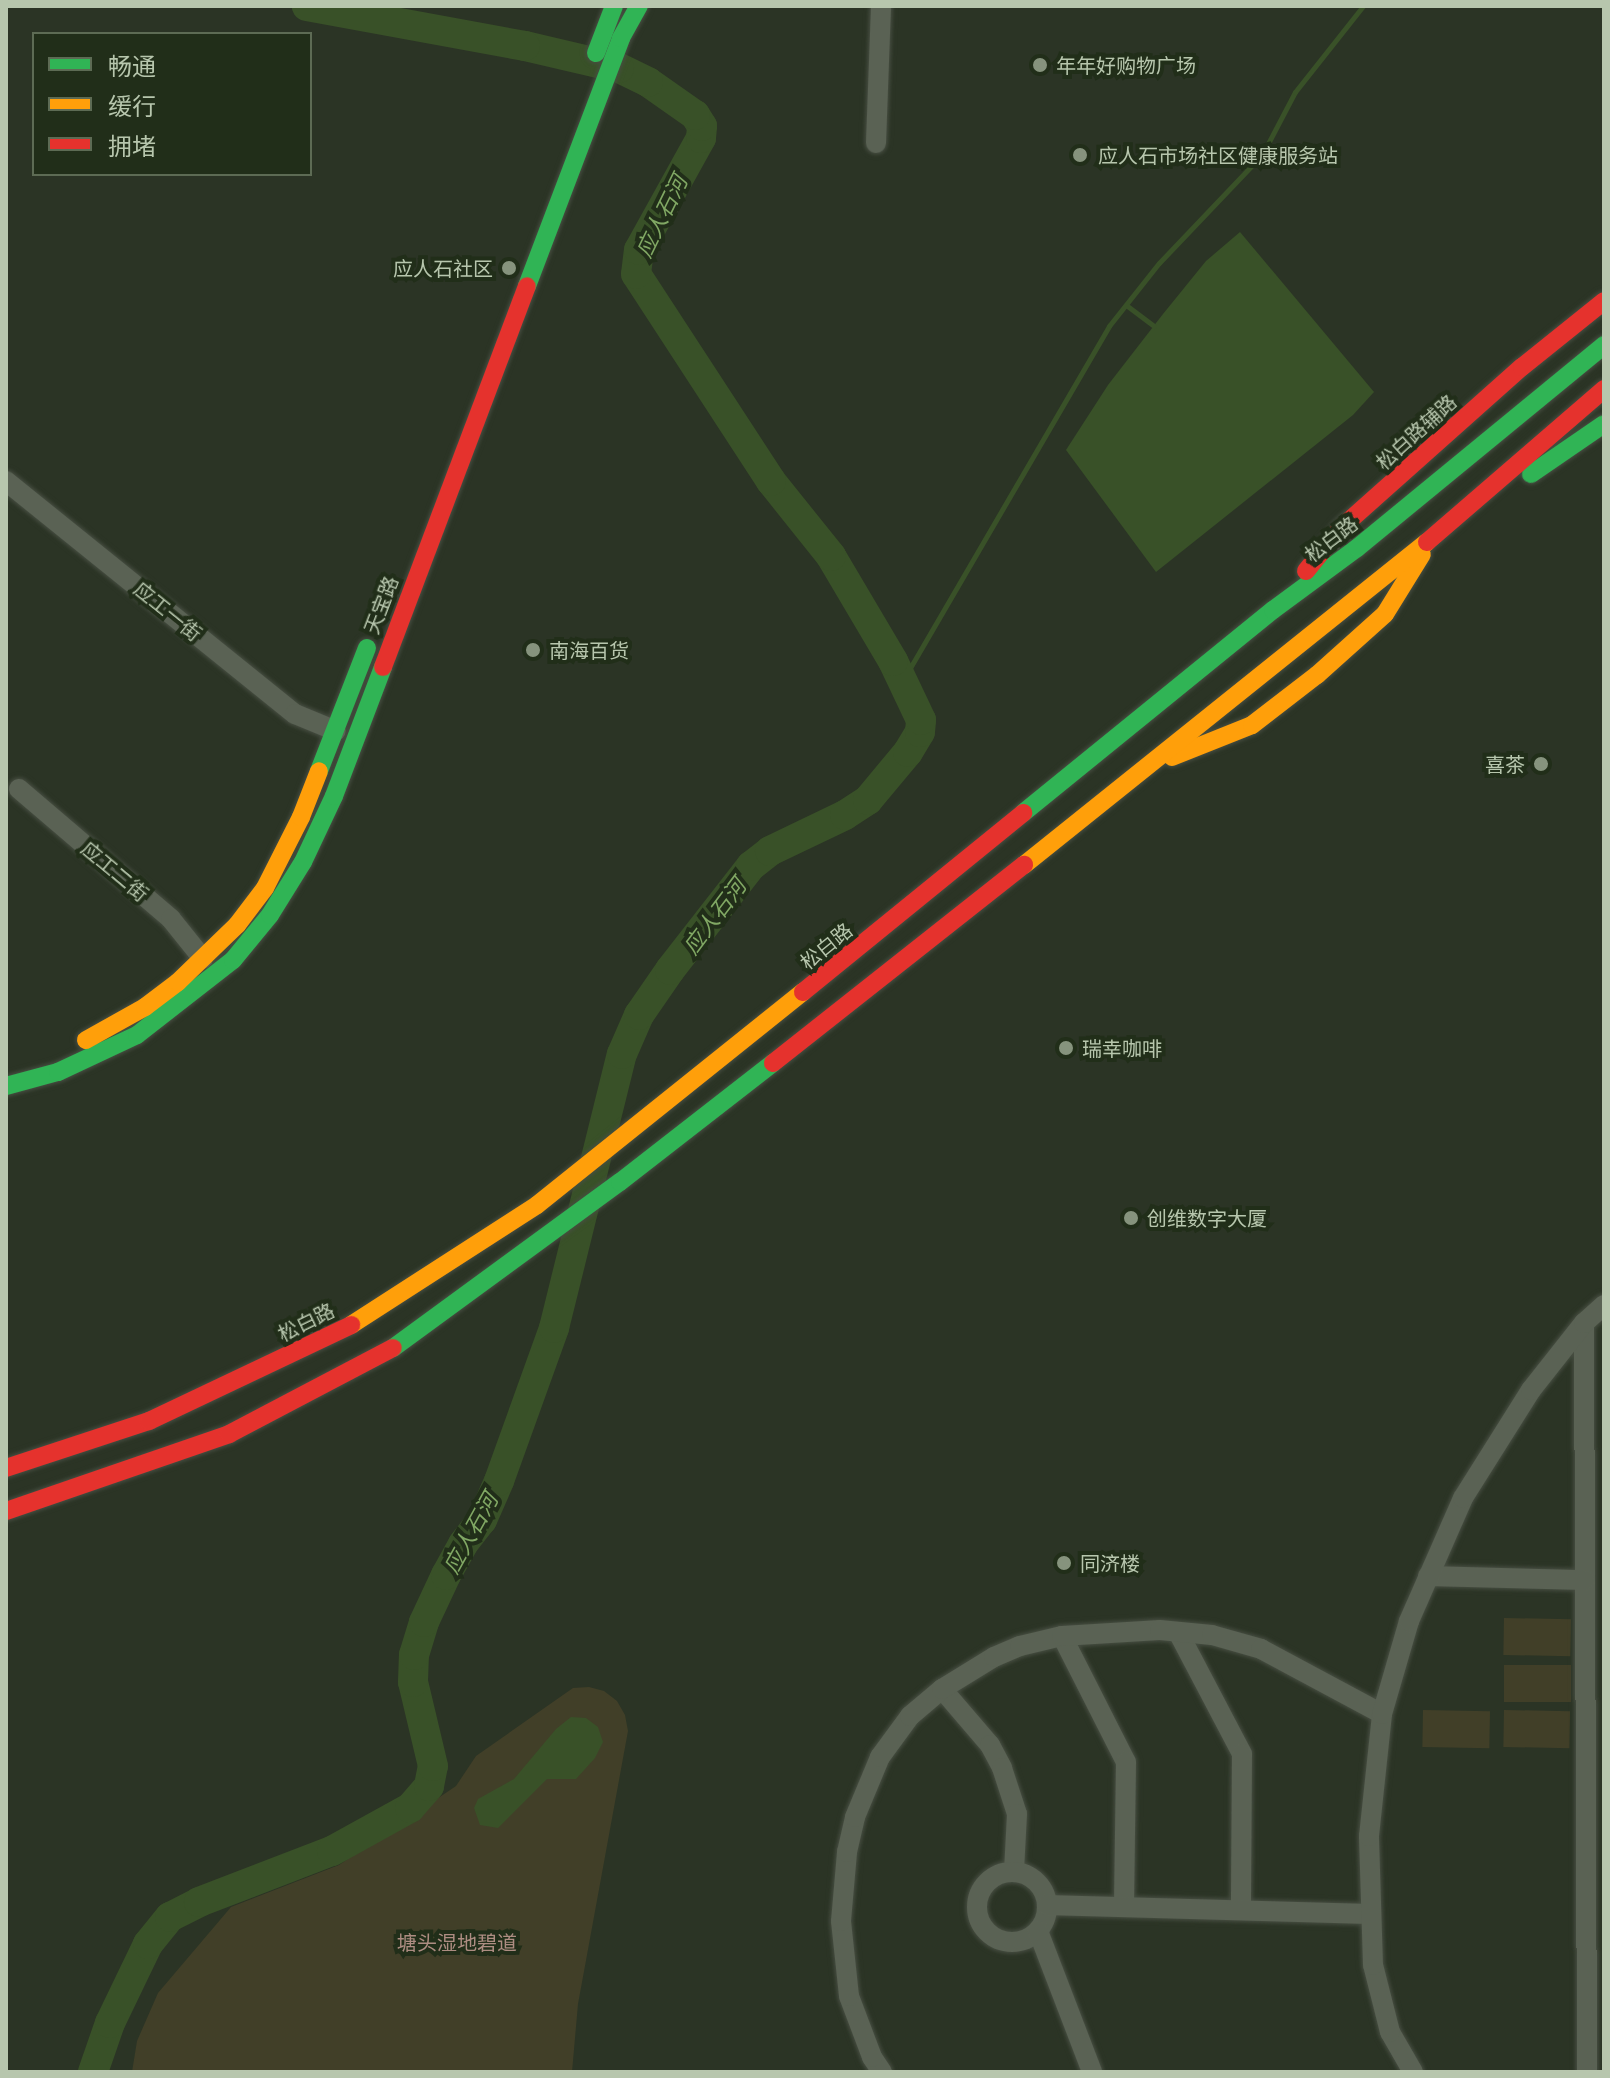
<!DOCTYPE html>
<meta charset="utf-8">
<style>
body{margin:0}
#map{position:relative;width:1610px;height:2078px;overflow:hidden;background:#2b3425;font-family:"IBM Plex Sans","Noto Sans SC",sans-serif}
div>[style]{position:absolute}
.green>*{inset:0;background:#413f28;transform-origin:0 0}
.water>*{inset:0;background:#395128}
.stream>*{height:5px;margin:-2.5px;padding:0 2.5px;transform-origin:2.5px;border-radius:2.5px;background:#395128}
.river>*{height:30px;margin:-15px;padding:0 15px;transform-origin:15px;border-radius:15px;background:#395128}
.roads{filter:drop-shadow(0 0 2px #474e42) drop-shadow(0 0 2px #474e42)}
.street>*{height:20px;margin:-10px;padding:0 10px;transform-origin:10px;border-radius:10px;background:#5a6254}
.street>.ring{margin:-10px;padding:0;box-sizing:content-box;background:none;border:20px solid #5a6254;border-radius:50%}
.fast>*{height:18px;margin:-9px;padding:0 9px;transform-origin:9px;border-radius:9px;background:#30b455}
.slow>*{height:18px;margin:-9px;padding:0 9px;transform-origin:9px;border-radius:9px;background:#ff9f0a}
.jam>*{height:18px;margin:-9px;padding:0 9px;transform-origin:9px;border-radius:9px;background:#e5322d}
.dots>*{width:22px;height:22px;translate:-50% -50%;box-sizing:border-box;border:4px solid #212e19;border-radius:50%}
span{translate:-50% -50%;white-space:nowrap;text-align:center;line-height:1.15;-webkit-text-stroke:8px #212e19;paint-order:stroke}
.poi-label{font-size:20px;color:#b7c6ad}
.left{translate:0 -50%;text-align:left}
.right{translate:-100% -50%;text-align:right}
.street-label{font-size:20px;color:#b7c6ad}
.park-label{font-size:20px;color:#ad8d82}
.water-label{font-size:22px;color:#81a864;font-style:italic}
.frame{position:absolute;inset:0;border:8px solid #b7c6ad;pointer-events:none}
.legend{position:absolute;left:32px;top:32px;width:280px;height:144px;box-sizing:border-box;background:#212e19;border:2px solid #5d6b54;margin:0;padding:10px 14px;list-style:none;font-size:24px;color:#b7c6ad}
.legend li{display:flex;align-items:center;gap:16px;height:40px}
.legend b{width:40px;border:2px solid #5d6b54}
</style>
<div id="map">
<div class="green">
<div style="left:1504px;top:1618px;width:67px;height:37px;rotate:1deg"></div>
<div style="left:1504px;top:1665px;width:67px;height:37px"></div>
<div style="clip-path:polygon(589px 1687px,604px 1691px,617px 1701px,625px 1715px,628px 1731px,578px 2004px,572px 2072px,132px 2072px,137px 2041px,158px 1993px,231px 1907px,339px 1865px,456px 1786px,476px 1756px,573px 1688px)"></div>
<div style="left:1423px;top:1710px;width:67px;height:37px;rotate:1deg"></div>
<div style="left:1504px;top:1710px;width:66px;height:37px;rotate:1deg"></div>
</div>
<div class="water">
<div style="clip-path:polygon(1240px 232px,1374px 392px,1353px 415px,1156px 572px,1066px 450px,1108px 385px,1163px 314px,1206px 261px)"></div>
<div style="clip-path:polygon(571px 1717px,586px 1718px,598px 1727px,603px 1742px,595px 1758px,576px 1779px,547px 1779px,498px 1828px,480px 1825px,474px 1808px,478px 1799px,514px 1779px,556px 1729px)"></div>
</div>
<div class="stream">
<div style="left:1126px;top:305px;width:35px;rotate:37deg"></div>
<div style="left:903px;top:680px;width:410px;rotate:-59.8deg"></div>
<div style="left:1109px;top:326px;width:80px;rotate:-51.6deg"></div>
<div style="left:1159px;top:263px;width:149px;rotate:-46.4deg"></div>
<div style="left:1262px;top:155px;width:71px;rotate:-62.4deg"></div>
<div style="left:1295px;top:92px;width:110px;rotate:-51.7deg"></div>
</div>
<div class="river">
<div style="left:93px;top:2072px;width:52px;rotate:-70.9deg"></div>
<div style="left:110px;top:2023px;width:88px;rotate:-64.3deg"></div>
<div style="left:148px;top:1944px;width:35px;rotate:-51deg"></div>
<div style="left:170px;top:1917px;width:33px;rotate:-27deg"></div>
<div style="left:199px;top:1902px;width:142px;rotate:-21deg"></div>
<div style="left:332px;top:1851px;width:89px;rotate:-28.9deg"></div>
<div style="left:410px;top:1808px;width:29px;rotate:-49deg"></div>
<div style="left:429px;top:1786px;width:20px;rotate:-79deg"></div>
<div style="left:433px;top:1766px;width:86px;rotate:-103.4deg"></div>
<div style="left:413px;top:1682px;width:27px;rotate:-88deg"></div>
<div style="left:414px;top:1655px;width:34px;rotate:-73deg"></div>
<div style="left:424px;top:1622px;width:52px;rotate:-64.9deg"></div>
<div style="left:446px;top:1575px;width:35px;rotate:-61deg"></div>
<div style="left:463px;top:1544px;width:31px;rotate:-52deg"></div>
<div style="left:482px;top:1520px;width:43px;rotate:-66.4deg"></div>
<div style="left:499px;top:1481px;width:163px;rotate:-70.2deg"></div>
<div style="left:554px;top:1328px;width:282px;rotate:-76.1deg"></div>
<div style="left:622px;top:1054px;width:43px;rotate:-66.4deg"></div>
<div style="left:639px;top:1015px;width:55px;rotate:-55.4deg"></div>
<div style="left:670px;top:970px;width:132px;rotate:-52.1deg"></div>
<div style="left:751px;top:866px;width:24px;rotate:-38deg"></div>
<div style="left:770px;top:851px;width:83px;rotate:-25.6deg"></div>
<div style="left:845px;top:815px;width:27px;rotate:-33deg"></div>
<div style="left:868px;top:800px;width:62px;rotate:-50.2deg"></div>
<div style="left:908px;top:752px;width:23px;rotate:-59deg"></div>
<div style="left:920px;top:732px;width:12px;rotate:-85deg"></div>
<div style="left:921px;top:720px;width:65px;rotate:-115.4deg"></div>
<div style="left:893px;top:661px;width:122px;rotate:-120.6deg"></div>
<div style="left:831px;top:556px;width:96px;rotate:-128.7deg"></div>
<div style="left:771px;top:481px;width:247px;rotate:-123.1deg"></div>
<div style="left:636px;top:274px;width:24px;rotate:-83deg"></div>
<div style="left:639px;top:250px;width:128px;rotate:-61deg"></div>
<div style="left:701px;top:138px;width:12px;rotate:-85deg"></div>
<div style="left:702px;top:126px;width:13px;rotate:-122deg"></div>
<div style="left:695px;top:115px;width:57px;rotate:-144.9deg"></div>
<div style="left:648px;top:82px;width:32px;rotate:-154deg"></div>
<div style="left:619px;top:68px;width:97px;rotate:-166.8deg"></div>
<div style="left:525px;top:46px;width:222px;rotate:-169.6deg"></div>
</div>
<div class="roads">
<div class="street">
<div style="left:876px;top:143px;width:137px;rotate:-87.9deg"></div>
<div style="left:6px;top:481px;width:371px;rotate:38.9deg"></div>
<div style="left:295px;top:714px;width:44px;rotate:22.5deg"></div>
<div style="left:19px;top:789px;width:200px;rotate:40.5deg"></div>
<div style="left:171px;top:919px;width:51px;rotate:51.3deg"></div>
<div style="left:1584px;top:1323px;width:749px;rotate:89.77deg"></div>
<div style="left:1428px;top:1576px;width:157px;rotate:1.5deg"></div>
<div style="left:1178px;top:1632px;width:138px;rotate:62.3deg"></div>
<div style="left:1242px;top:1754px;width:156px;rotate:90.4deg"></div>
<div style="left:1062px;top:1636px;width:141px;rotate:63.1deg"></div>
<div style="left:1126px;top:1762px;width:145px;rotate:90.8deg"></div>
<div style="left:942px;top:1689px;width:74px;rotate:49.4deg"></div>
<div style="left:990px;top:1745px;width:26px;rotate:62deg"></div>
<div style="left:1002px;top:1768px;width:48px;rotate:71.9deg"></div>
<div style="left:1017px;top:1814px;width:58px;rotate:93deg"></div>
<div class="ring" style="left:977px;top:1872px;width:50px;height:50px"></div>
<div style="left:1047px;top:1905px;width:322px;rotate:1.6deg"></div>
<div style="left:1038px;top:1931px;width:151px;rotate:69deg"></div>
<div style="left:882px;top:2072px;width:18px;rotate:-124deg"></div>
<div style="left:872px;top:2057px;width:65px;rotate:-110.7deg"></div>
<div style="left:849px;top:1996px;width:75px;rotate:-96.1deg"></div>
<div style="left:841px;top:1921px;width:69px;rotate:-85deg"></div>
<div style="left:847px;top:1852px;width:36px;rotate:-77deg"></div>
<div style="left:855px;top:1817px;width:65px;rotate:-67.4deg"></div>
<div style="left:880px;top:1757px;width:51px;rotate:-53.8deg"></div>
<div style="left:910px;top:1716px;width:42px;rotate:-40.2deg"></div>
<div style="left:942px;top:1689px;width:61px;rotate:-31.6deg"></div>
<div style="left:994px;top:1657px;width:28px;rotate:-23deg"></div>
<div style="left:1020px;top:1646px;width:43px;rotate:-13.4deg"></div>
<div style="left:1062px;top:1636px;width:98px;rotate:-3.5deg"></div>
<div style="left:1160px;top:1630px;width:52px;rotate:5.5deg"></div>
<div style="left:1212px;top:1635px;width:51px;rotate:15.9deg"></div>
<div style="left:1261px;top:1649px;width:137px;rotate:28.2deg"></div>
<div style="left:1413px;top:2072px;width:46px;rotate:-119.9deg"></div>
<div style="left:1390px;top:2032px;width:69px;rotate:-104.2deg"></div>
<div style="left:1373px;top:1965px;width:129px;rotate:-91.8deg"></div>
<div style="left:1369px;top:1836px;width:123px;rotate:-83.9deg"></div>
<div style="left:1382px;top:1714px;width:97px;rotate:-73.8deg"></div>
<div style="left:1409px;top:1621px;width:134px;rotate:-66.3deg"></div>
<div style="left:1463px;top:1498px;width:128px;rotate:-57.8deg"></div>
<div style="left:1531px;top:1390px;width:85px;rotate:-51.7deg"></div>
<div style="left:1584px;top:1323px;width:27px;rotate:-42deg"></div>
</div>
<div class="fast">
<div style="left:596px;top:53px;width:50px;rotate:-69deg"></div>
<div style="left:527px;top:286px;width:265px;rotate:-69.2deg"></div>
<div style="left:621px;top:38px;width:37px;rotate:-61deg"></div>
<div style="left:1531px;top:474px;width:88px;rotate:-34.4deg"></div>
<div style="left:319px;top:771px;width:132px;rotate:-68.7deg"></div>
<div style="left:1023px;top:813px;width:322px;rotate:-39.1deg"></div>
<div style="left:1273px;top:610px;width:104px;rotate:-36.4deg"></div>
<div style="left:1357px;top:548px;width:320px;rotate:-39.4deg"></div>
<div style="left:6px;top:1086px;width:54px;rotate:-15.1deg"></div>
<div style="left:58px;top:1072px;width:87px;rotate:-25.1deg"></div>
<div style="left:137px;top:1035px;width:122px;rotate:-38deg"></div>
<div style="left:233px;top:960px;width:58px;rotate:-50.6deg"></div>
<div style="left:270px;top:915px;width:62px;rotate:-58.1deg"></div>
<div style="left:303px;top:862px;width:73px;rotate:-64.8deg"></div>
<div style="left:334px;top:796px;width:138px;rotate:-69.2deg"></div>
<div style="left:393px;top:1348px;width:281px;rotate:-36.2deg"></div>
<div style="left:620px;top:1182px;width:194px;rotate:-37.9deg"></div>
</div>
<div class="slow">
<div style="left:1172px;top:757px;width:86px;rotate:-21.8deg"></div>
<div style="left:1252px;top:725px;width:82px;rotate:-37.6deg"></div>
<div style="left:1317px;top:675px;width:91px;rotate:-41.9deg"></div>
<div style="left:1385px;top:614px;width:70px;rotate:-58.3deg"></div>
<div style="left:1024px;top:865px;width:516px;rotate:-38.71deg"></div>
<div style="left:86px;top:1040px;width:68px;rotate:-29.2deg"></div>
<div style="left:145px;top:1007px;width:41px;rotate:-37.1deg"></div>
<div style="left:178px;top:982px;width:82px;rotate:-44deg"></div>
<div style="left:237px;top:925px;width:46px;rotate:-52.9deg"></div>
<div style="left:265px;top:888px;width:80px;rotate:-63.1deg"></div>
<div style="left:301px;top:817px;width:49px;rotate:-68.6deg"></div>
<div style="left:351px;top:1325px;width:221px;rotate:-32.8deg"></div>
<div style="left:537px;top:1205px;width:341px;rotate:-38.7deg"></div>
</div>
<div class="jam">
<div style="left:1427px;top:542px;width:234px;rotate:-40.8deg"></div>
<div style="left:1306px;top:571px;width:55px;rotate:-50.9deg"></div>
<div style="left:1341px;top:528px;width:242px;rotate:-41.7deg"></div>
<div style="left:1522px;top:367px;width:105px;rotate:-38.8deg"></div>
<div style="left:383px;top:667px;width:407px;rotate:-69.3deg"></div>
<div style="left:803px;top:992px;width:284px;rotate:-39.1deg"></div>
<div style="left:773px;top:1063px;width:320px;rotate:-38.3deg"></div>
<div style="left:6px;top:1468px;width:151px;rotate:-18.2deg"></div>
<div style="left:149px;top:1421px;width:224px;rotate:-25.4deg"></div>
<div style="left:6px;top:1511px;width:236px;rotate:-19deg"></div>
<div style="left:229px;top:1434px;width:185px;rotate:-27.7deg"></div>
</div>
</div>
<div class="dots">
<div style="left:1040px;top:65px;background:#86937d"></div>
<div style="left:1080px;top:155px;background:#86937d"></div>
<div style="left:509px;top:268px;background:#86937d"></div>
<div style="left:533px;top:650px;background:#86937d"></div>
<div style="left:1541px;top:764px;background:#86937d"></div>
<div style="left:1066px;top:1048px;background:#86937d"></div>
<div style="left:1131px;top:1218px;background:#86937d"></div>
<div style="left:1064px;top:1563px;background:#86937d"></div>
</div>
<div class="poi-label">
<span class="left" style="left:1056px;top:65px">年年好购物广场</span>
<span class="left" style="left:1098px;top:155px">应人石市场社区健康服务站</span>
<span class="right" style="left:493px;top:268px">应人石社区</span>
<span class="left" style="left:549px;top:650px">南海百货</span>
<span class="right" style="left:1525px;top:764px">喜茶</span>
<span class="left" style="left:1082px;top:1048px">瑞幸咖啡</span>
<span class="left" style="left:1147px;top:1218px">创维数字大厦</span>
<span class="left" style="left:1080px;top:1563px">同济楼</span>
</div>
<div class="street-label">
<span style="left:1416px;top:432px;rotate:-42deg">松白路辅路</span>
<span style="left:1331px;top:539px;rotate:-37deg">松白路</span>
<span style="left:381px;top:605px;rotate:-69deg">天宝路</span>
<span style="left:168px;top:611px;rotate:39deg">应工一街</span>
<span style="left:115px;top:871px;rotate:40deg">应工二街</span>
<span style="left:826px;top:946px;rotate:-39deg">松白路</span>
<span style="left:306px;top:1322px;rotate:-26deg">松白路</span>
</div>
<div class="park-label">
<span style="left:457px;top:1942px">塘头湿地碧道</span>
</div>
<div class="water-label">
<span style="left:661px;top:216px;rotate:-64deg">应人石河</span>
<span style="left:714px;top:916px;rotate:-53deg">应人石河</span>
<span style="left:470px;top:1533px;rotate:-61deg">应人石河</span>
</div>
<div class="frame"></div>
<ul class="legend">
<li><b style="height:10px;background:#30b455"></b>畅通</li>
<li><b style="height:10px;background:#ff9f0a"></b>缓行</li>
<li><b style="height:10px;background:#e5322d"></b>拥堵</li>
</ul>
</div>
